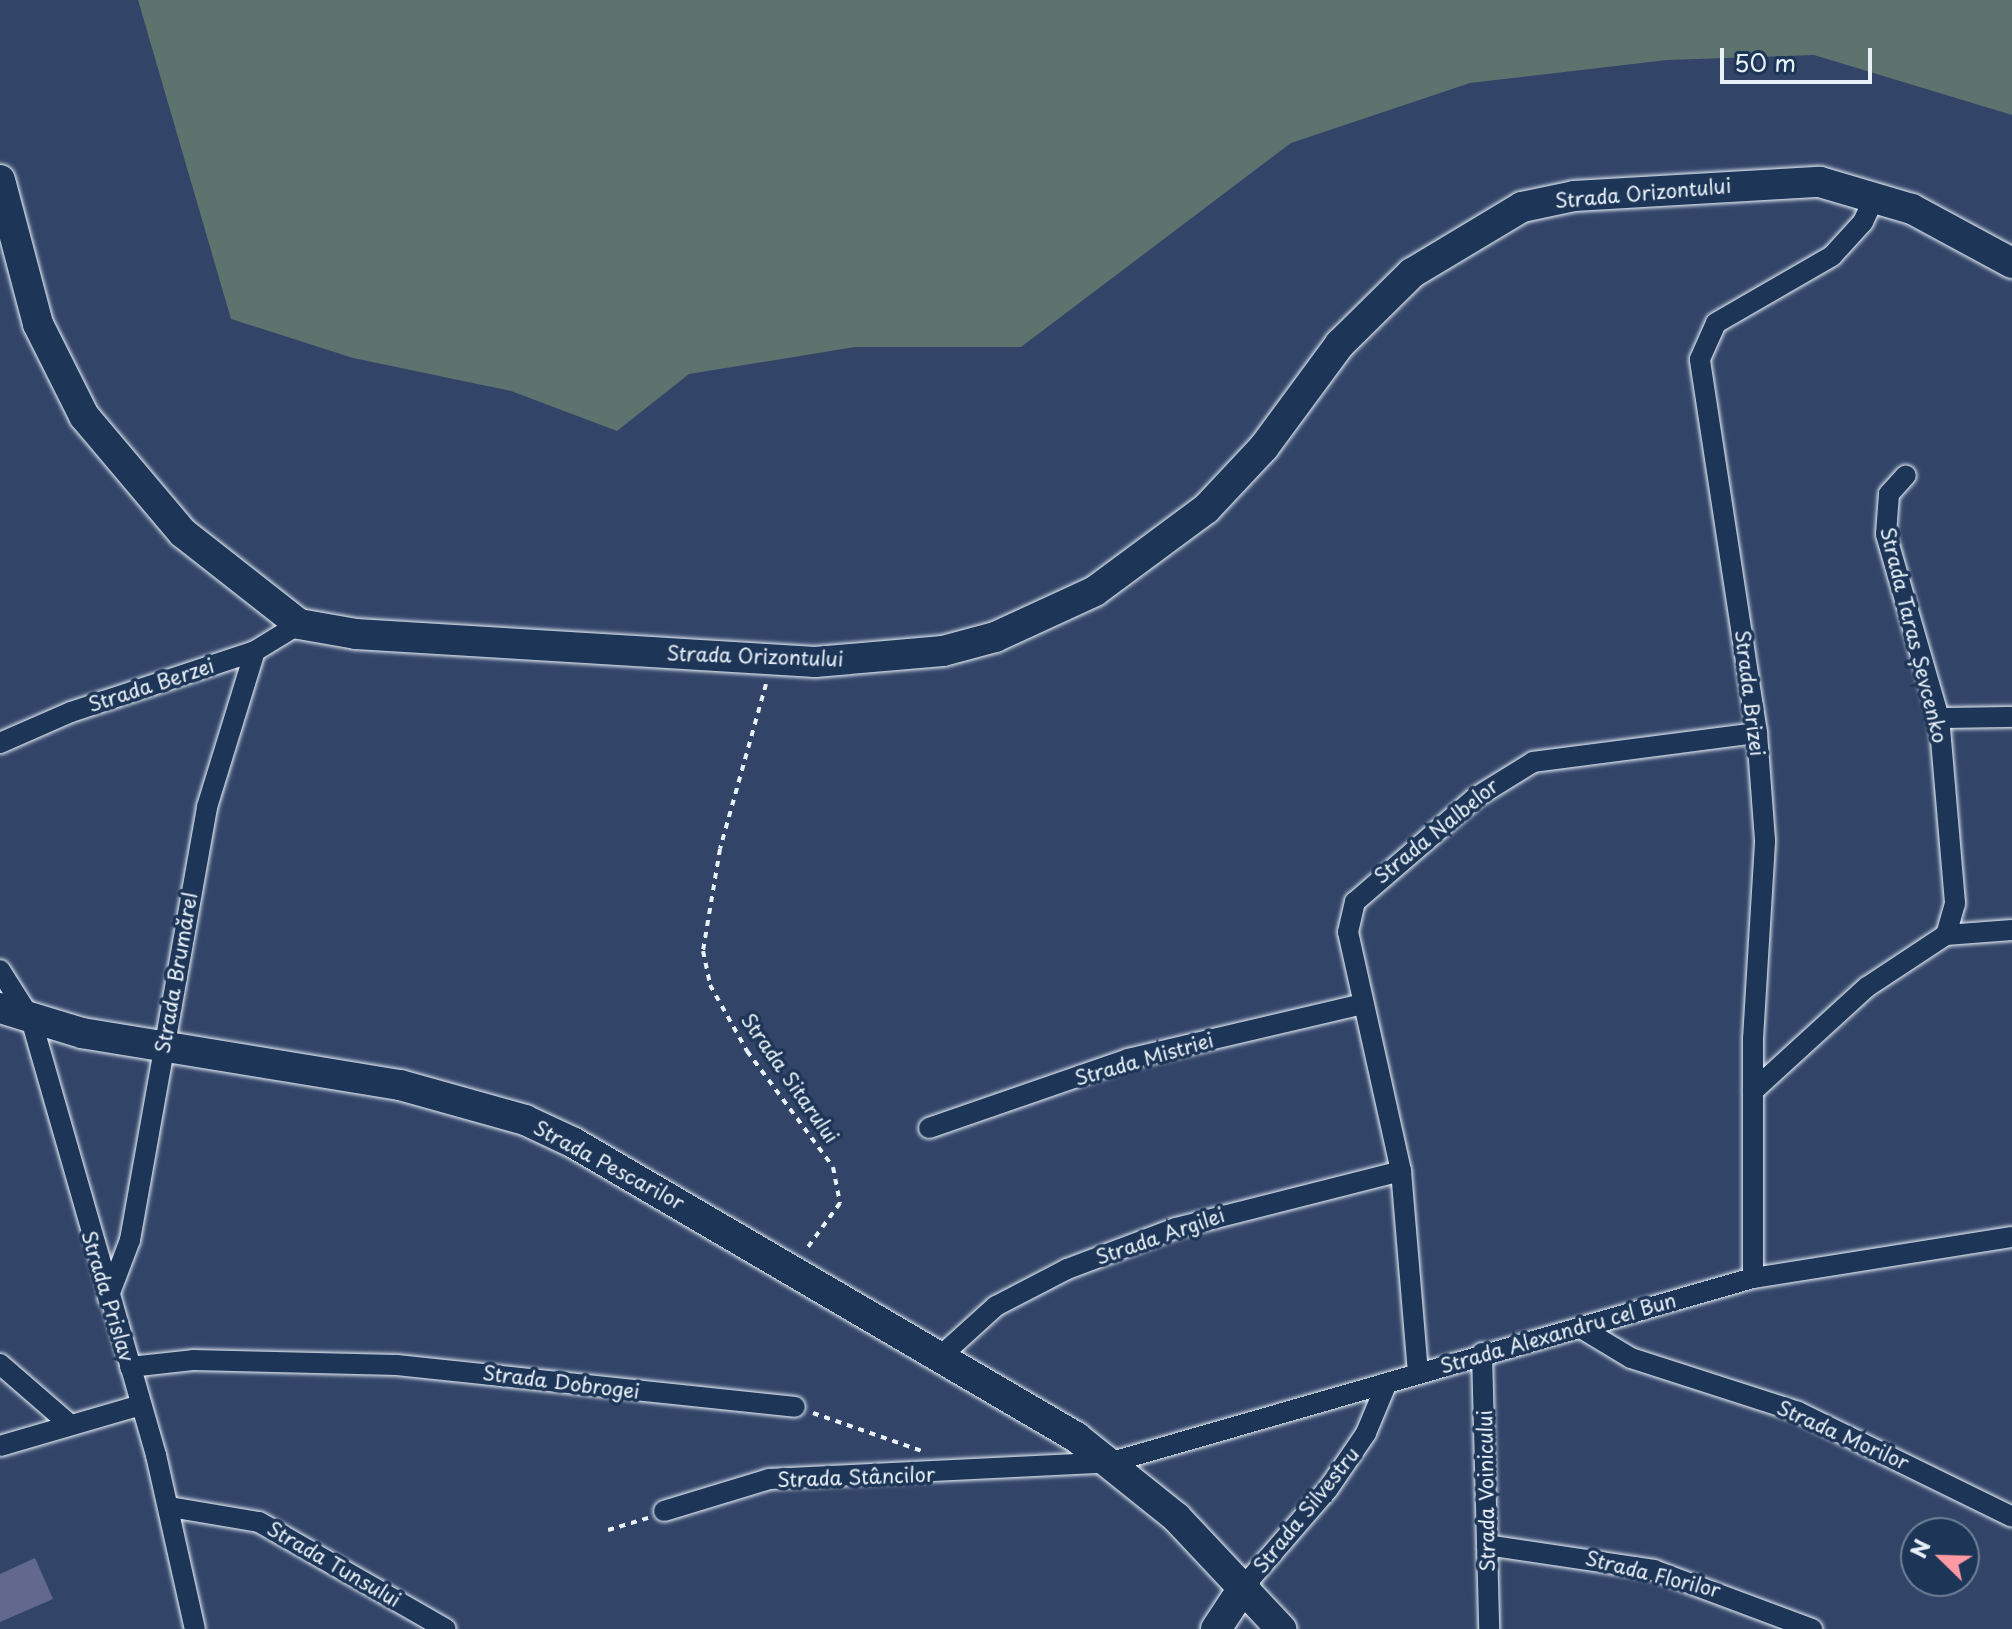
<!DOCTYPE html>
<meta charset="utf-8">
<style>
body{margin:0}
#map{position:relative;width:2012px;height:1629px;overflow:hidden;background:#324468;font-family:"Playpen Sans",sans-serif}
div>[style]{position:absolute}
.green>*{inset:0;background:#5c736e}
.building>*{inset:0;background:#63688e}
.path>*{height:4px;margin-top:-2px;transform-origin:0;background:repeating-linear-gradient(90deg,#e8f1f8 0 6px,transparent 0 12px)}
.roads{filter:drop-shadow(0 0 2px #e8f1f8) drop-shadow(0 0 2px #e8f1f8)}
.street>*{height:20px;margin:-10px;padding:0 10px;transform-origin:10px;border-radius:10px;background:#1d3557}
.secondary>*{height:30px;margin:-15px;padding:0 15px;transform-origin:15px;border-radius:15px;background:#1d3557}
span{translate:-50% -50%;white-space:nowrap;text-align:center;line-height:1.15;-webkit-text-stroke:7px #1d3557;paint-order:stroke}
.street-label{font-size:20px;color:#e8f1f8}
.north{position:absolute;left:1900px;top:1517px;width:80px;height:80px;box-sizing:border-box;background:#1d3557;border:2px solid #6e8097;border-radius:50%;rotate:293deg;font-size:22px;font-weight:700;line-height:32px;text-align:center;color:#e8f1f8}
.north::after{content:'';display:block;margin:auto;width:28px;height:36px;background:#ff9aa2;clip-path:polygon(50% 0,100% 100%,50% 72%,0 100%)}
.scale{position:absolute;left:1720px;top:48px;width:152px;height:36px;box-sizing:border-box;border:4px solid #e8f1f8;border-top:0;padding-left:10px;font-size:24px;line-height:28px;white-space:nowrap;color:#e8f1f8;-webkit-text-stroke:6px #1d3557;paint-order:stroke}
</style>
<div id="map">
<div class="green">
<div style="clip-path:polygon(138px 0,2012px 0,2012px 115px,1814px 55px,1667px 60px,1470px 83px,1291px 143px,1021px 347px,855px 347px,689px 374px,617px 431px,511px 391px,353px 358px,231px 319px)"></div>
</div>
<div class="building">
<div style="clip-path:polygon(35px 1558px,53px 1599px,0 1622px,0 1574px)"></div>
</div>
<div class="path">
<div style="left:766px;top:684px;width:171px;rotate:105.6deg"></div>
<div style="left:720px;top:849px;width:103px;rotate:99.5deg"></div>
<div style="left:703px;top:951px;width:35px;rotate:78deg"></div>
<div style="left:710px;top:985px;width:76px;rotate:60.7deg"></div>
<div style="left:747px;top:1051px;width:144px;rotate:53.4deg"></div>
<div style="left:833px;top:1167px;width:37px;rotate:79deg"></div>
<div style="left:840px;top:1203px;width:59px;rotate:126.1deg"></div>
<div style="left:813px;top:1413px;width:115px;rotate:19.2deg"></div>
<div style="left:608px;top:1530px;width:42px;rotate:-16.7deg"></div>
</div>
<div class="roads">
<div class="street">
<div style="left:1939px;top:718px;width:73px;rotate:-0.8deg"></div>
<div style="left:0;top:743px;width:77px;rotate:-23.6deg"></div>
<div style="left:71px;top:712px;width:194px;rotate:-18.3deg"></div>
<div style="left:255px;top:651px;width:52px;rotate:-31.5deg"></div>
<div style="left:1946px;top:935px;width:66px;rotate:-4.3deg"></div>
<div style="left:0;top:970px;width:58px;rotate:57.7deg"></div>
<div style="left:31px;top:1019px;width:454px;rotate:74deg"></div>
<div style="left:156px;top:1455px;width:178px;rotate:77.4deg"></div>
<div style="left:1753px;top:1091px;width:154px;rotate:-42.4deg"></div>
<div style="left:1867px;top:987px;width:95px;rotate:-33.4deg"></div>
<div style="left:1946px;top:935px;width:33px;rotate:-74deg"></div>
<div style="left:1955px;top:903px;width:186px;rotate:-94.9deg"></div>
<div style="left:1939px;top:718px;width:191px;rotate:-106.1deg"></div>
<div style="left:1886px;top:534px;width:40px;rotate:-85.7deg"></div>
<div style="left:1889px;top:494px;width:25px;rotate:-48deg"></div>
<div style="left:929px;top:1128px;width:211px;rotate:-19.1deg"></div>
<div style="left:1128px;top:1059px;width:240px;rotate:-13.2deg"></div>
<div style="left:1753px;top:1278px;width:239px;rotate:-90deg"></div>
<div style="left:1753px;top:1039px;width:199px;rotate:-86.5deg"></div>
<div style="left:1765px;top:840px;width:107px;rotate:-94.3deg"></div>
<div style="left:1757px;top:733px;width:378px;rotate:-98.7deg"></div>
<div style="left:1700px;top:359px;width:39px;rotate:-66deg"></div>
<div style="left:1716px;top:323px;width:134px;rotate:-30deg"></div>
<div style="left:1832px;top:256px;width:46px;rotate:-47.6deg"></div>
<div style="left:1863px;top:222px;width:29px;rotate:-65deg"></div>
<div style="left:108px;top:1298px;width:62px;rotate:-69.2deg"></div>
<div style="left:130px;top:1240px;width:440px;rotate:-79.9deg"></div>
<div style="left:207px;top:807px;width:163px;rotate:-72.9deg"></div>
<div style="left:1581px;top:1328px;width:58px;rotate:31deg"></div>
<div style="left:1631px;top:1358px;width:176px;rotate:17.9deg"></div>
<div style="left:1798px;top:1412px;width:238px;rotate:26.1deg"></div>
<div style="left:1482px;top:1353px;width:276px;rotate:88.5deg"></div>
<div style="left:943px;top:1354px;width:72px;rotate:-42.2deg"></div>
<div style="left:996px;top:1306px;width:80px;rotate:-27.5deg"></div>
<div style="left:1067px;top:1269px;width:116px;rotate:-20.6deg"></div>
<div style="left:1176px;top:1228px;width:232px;rotate:-14.2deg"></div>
<div style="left:0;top:1364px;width:89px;rotate:40.9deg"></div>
<div style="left:130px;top:1367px;width:63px;rotate:-6.3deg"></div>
<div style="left:193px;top:1360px;width:204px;rotate:1.4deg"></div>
<div style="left:397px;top:1365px;width:400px;rotate:6deg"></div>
<div style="left:1418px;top:1373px;width:203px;rotate:-94.8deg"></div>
<div style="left:1401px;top:1171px;width:245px;rotate:-102.5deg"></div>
<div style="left:1348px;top:932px;width:31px;rotate:-77deg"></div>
<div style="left:1355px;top:902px;width:159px;rotate:-40.9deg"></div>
<div style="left:1475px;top:798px;width:68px;rotate:-31.8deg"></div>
<div style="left:1533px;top:762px;width:226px;rotate:-7.4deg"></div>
<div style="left:0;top:1446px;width:147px;rotate:-16.2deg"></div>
<div style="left:170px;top:1507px;width:90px;rotate:9.6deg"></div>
<div style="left:259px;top:1522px;width:215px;rotate:29.8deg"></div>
<div style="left:664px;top:1511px;width:110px;rotate:-16.9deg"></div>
<div style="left:769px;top:1479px;width:343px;rotate:-2.8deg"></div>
<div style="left:1112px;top:1462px;width:667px;rotate:-16.02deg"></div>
<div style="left:1753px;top:1278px;width:262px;rotate:-9deg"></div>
<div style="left:1487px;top:1545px;width:169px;rotate:8.5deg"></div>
<div style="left:1654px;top:1570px;width:169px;rotate:20.5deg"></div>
<div style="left:1245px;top:1585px;width:127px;rotate:-49.2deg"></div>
<div style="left:1328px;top:1489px;width:68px;rotate:-55.8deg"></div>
<div style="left:1366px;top:1433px;width:52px;rotate:-67.4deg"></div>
</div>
<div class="secondary">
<div style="left:0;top:180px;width:149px;rotate:75.2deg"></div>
<div style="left:38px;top:324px;width:103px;rotate:63.4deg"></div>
<div style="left:84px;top:416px;width:153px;rotate:49.8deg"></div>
<div style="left:183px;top:533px;width:147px;rotate:38.1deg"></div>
<div style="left:299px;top:624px;width:58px;rotate:10deg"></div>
<div style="left:356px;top:634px;width:460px;rotate:3.5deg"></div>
<div style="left:815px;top:662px;width:128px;rotate:-4.9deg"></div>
<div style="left:943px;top:651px;width:54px;rotate:-15.1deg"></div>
<div style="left:995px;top:637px;width:110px;rotate:-24.7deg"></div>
<div style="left:1095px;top:591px;width:138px;rotate:-36.5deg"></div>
<div style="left:1206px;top:509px;width:85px;rotate:-46.9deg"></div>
<div style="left:1264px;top:447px;width:128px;rotate:-53.6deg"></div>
<div style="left:1340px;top:344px;width:101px;rotate:-44.6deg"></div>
<div style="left:1412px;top:273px;width:128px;rotate:-31deg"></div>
<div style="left:1522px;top:207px;width:53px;rotate:-11.9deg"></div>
<div style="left:1574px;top:196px;width:246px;rotate:-3.3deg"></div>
<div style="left:1820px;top:182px;width:96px;rotate:16.4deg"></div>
<div style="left:1912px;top:209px;width:114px;rotate:28.4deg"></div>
<div style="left:0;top:1008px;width:86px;rotate:17deg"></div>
<div style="left:82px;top:1033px;width:322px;rotate:9.3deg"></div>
<div style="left:400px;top:1085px;width:130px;rotate:15.6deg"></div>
<div style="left:525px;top:1120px;width:54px;rotate:25.1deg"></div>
<div style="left:574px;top:1143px;width:582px;rotate:30.36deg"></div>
<div style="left:1076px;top:1437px;width:128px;rotate:38.7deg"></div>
<div style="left:1176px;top:1517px;width:154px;rotate:46.8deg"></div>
<div style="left:1216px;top:1629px;width:53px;rotate:-56.6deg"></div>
</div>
</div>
<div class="street-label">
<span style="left:1643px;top:193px;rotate:-5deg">Strada Orizontului</span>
<span style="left:1914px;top:635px;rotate:76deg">Strada Taras Șevcenko</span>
<span style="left:755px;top:656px;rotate:2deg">Strada Orizontului</span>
<span style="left:151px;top:685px;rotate:-18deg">Strada Berzei</span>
<span style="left:1750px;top:693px;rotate:83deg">Strada Brizei</span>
<span style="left:1436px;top:831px;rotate:-39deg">Strada Nalbelor</span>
<span style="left:176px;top:973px;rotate:-80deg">Strada Brumărel</span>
<span style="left:1144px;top:1059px;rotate:-16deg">Strada Mistriei</span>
<span style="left:790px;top:1078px;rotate:55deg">Strada Sitarului</span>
<span style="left:609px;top:1165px;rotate:28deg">Strada Pescarilor</span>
<span style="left:1160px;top:1236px;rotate:-19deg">Strada Argilei</span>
<span style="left:108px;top:1296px;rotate:73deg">Strada Prislav</span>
<span style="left:1558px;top:1333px;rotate:-16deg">Strada Alexandru cel Bun</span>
<span style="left:561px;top:1382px;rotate:7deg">Strada Dobrogei</span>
<span style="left:1843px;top:1435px;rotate:24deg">Strada Morilor</span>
<span style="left:856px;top:1477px;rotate:-2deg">Strada Stâncilor</span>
<span style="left:1486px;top:1491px;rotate:-91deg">Strada Voinicului</span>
<span style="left:1306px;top:1510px;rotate:-51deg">Strada Silvestru</span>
<span style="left:334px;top:1564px;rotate:30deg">Strada Tunsului</span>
<span style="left:1653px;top:1574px;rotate:14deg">Strada Florilor</span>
</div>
<div class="north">N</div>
<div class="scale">50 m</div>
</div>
